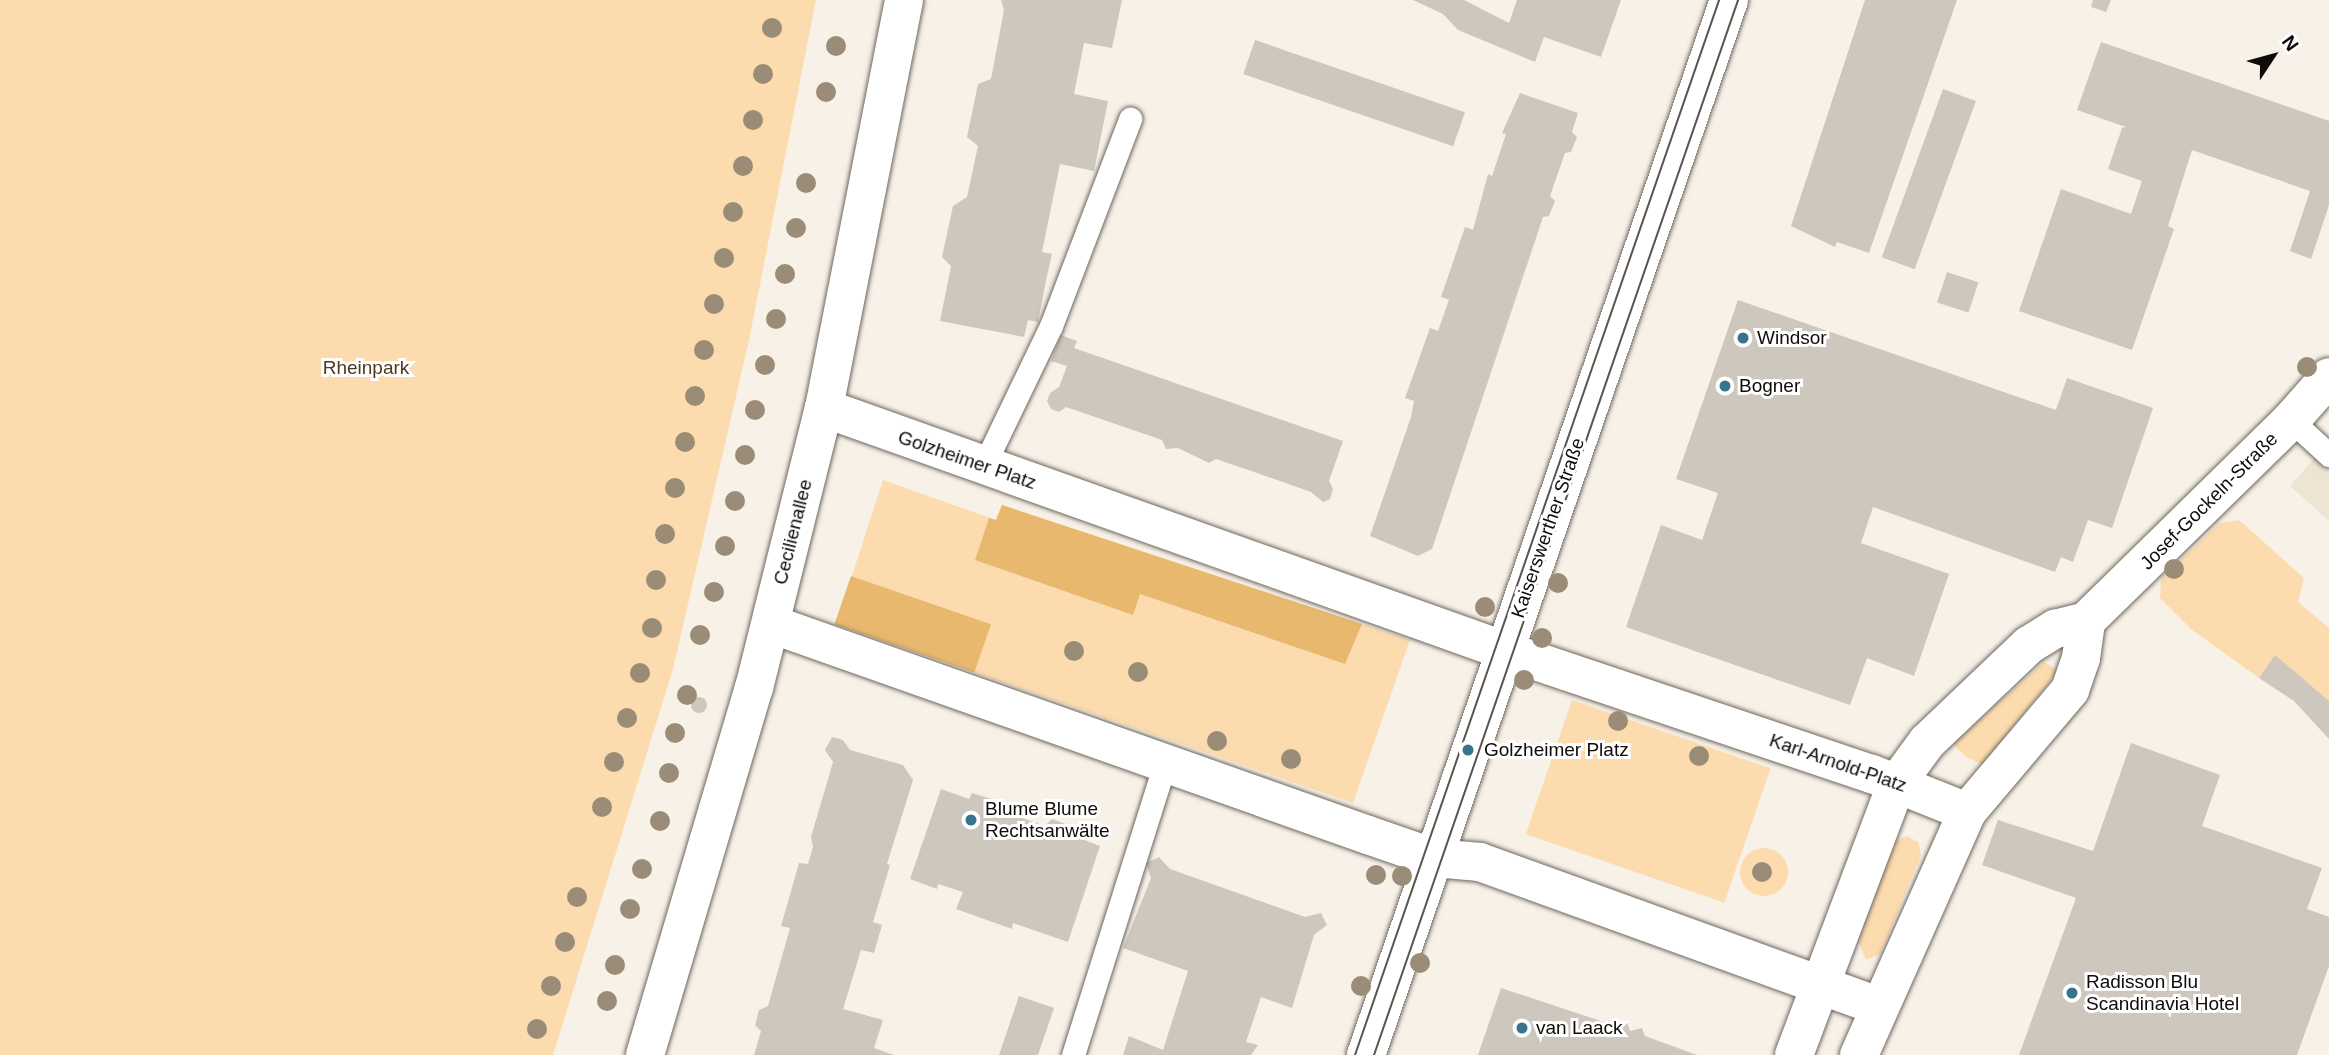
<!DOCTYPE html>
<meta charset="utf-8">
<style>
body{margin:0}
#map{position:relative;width:2329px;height:1055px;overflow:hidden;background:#f8f1e7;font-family:Helvetica,sans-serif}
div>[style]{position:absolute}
.built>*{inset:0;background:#eee4d4}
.green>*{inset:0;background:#fcdcaf;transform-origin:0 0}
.round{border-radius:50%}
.forest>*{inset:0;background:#e9b86f;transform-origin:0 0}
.building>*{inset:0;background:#cdc7bd;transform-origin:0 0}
.roads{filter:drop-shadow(0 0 2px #6d675f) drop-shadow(0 0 2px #6d675f)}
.lane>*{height:23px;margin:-11.5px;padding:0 11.5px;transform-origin:11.5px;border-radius:11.5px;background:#fff}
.street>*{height:38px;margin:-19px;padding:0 19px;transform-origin:19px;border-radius:19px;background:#fff}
.secondary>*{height:38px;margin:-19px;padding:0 19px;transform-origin:19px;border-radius:19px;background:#fff}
.tram>*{height:2px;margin:-1px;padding:0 1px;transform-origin:1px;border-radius:1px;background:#59554f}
.trees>*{width:20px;height:20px;margin:-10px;border-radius:50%;background:#9a8c76}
.dots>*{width:19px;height:19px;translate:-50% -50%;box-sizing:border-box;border:4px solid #fff;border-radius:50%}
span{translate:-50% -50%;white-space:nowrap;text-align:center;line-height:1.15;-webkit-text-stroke:6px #fff;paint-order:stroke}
.poi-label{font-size:19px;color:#0e0b08}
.left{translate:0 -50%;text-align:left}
.park-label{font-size:19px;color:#4e3919}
.street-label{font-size:19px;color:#0e0b08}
.north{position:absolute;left:2238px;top:21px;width:70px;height:70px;-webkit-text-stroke:5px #fff;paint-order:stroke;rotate:54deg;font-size:19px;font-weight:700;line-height:28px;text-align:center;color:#0e0b08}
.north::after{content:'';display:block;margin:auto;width:24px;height:32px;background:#0e0b08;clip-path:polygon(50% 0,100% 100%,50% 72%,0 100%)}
</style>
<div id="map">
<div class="built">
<div style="clip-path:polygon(2329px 441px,2329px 521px,2290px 486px)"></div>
</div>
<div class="green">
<div style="clip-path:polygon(0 0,816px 0,749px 340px,673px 669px,553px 1055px,0 1055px)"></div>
<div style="clip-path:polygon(883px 480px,996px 520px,1002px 505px,1410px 640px,1353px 803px,836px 625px)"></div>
<div style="clip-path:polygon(2239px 520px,2304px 578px,2298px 602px,2329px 628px,2329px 701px,2275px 656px,2259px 678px,2192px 630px,2160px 598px,2161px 578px,2220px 523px)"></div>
<div style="clip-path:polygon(2044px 662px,2057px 670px,2053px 677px,1983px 765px,1966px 757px,1953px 744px)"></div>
<div style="left:1572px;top:700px;width:210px;height:142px;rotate:19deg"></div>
<div style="clip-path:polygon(1907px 836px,1918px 842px,1921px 855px,1881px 953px,1866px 960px,1858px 941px,1895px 841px)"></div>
<div class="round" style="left:1740px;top:848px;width:48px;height:48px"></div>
</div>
<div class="forest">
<div style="clip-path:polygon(1002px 505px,1362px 624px,1345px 664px,1140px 594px,1133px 615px,975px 560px,989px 518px,996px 520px)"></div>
<div style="left:851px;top:576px;width:148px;height:51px;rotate:19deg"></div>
</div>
<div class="building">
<div style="clip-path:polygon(1001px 0,1122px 0,1112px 48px,1084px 43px,1074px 94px,1108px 101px,1094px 171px,1060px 164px,1042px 252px,1052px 254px,1047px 276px,1038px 322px,1028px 320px,1024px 337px,940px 321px,951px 266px,942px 257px,953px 206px,967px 197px,978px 146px,967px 137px,978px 84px,991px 79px,1004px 10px)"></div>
<div style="clip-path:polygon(1413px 0,1464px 0,1509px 23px,1517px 0,1621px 0,1601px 57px,1544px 37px,1535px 62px,1458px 30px,1443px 14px)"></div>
<div style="clip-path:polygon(1865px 0,1957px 0,1869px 253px,1837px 242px,1835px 247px,1791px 226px)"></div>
<div style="clip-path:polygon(2093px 0,2111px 0,2106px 12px,2091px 7px)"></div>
<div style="left:1255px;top:40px;width:222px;height:36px;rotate:19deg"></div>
<div style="clip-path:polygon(2101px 42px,2329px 121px,2329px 205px,2311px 259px,2290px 251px,2310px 191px,2192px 150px,2168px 226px,2174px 229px,2132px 350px,2019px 311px,2061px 189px,2131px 214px,2142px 181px,2108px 169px,2122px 128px,2126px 127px,2077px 110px)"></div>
<div style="left:1943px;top:89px;width:35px;height:179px;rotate:20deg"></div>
<div style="clip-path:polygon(1520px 93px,1578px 113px,1572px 132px,1577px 137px,1571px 152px,1565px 153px,1550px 196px,1555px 201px,1549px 216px,1543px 217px,1432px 549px,1418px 556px,1370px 536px,1411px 417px,1414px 401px,1405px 398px,1430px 328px,1438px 331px,1449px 300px,1441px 297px,1465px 227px,1473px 230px,1488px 174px,1492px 176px,1506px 134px,1502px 133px)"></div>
<div style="left:1947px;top:272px;width:33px;height:32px;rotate:18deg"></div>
<div style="clip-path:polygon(1738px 300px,2056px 410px,2067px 378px,2153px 408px,2112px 528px,2088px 520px,2073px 562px,2061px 557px,2055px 572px,1873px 507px,1861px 543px,1949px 574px,1914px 676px,1867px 658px,1850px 705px,1626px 627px,1661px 525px,1702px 540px,1718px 493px,1676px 479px)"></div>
<div style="clip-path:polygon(1061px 335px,1077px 341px,1074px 348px,1343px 441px,1329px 481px,1333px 489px,1330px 499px,1323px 502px,1311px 492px,1257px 473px,1216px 459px,1209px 463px,1178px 448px,1166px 449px,1162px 440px,1066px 407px,1059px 412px,1051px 409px,1047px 401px,1050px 393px,1059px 387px,1067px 366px,1051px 361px)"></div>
<div style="clip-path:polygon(2275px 655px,2329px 701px,2329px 739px,2294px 701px,2259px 678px)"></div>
<div class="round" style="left:691px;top:697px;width:16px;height:16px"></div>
<div style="clip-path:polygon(832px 737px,843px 740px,850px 750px,903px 765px,913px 780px,887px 864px,890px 865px,873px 922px,882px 925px,874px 953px,861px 950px,843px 1009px,883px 1020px,874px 1048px,894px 1055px,754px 1055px,761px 1031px,755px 1025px,757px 1018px,759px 1010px,768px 1006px,790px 928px,781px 926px,799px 863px,808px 864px,813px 847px,811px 837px,833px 762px,825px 750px)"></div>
<div style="clip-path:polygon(2131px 743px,2220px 775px,2202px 826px,2322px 868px,2307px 909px,2329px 917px,2329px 966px,2297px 1055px,2019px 1055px,2076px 898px,1982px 865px,1998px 820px,2093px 851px)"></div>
<div style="clip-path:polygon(941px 789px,969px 799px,972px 793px,991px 799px,989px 806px,1045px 826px,1052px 819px,1071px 826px,1074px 836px,1100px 846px,1068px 942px,1013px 923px,1012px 929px,956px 909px,963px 892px,938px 884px,937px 889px,910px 879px)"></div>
<div style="clip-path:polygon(1159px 857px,1170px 869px,1305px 917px,1321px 913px,1327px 925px,1314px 935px,1292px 1008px,1261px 997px,1246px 1042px,1258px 1045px,1251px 1055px,1123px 1055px,1129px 1036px,1163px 1050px,1188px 971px,1123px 948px,1151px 878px,1146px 863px)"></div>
<div style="clip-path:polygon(1501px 988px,1619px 1027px,1627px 1022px,1630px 1031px,1642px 1028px,1645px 1036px,1697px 1055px,1478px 1055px)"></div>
<div style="clip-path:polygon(1019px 996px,1054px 1008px,1038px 1055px,999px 1055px)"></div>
</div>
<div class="roads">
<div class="lane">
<div style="left:2291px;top:420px;width:52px;rotate:42.6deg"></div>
<div style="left:984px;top:465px;width:154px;rotate:-64.3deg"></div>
<div style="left:1051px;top:326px;width:222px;rotate:-69.1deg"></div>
<div style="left:1073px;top:1055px;width:306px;rotate:-72.5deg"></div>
</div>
<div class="street">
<div style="left:824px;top:408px;width:724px;rotate:19.61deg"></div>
<div style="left:1506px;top:651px;width:386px;rotate:18.6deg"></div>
<div style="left:1872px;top:774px;width:102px;rotate:21.8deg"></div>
<div style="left:771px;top:624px;width:633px;rotate:19.47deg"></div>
<div style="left:1368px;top:835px;width:70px;rotate:19.2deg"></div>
<div style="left:1434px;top:858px;width:46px;rotate:5deg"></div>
<div style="left:1480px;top:862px;width:423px;rotate:19.9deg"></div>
<div style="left:1794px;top:1055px;width:291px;rotate:-69.3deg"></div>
<div style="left:1897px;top:783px;width:51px;rotate:-53.8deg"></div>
<div style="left:1927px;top:742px;width:141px;rotate:-43.6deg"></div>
<div style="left:2029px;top:645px;width:31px;rotate:-32deg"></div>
<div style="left:2055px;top:629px;width:32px;rotate:-14deg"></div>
<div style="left:2086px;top:621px;width:287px;rotate:-44.4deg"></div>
<div style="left:2291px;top:420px;width:57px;rotate:-48.5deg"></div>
<div style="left:1859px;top:1055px;width:266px;rotate:-66deg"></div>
<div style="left:1967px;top:812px;width:160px;rotate:-49.8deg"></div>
<div style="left:2070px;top:690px;width:34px;rotate:-71deg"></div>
<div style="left:2081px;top:658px;width:37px;rotate:-82deg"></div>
</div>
<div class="secondary">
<div style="left:645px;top:1055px;width:383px;rotate:-73.5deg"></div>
<div style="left:754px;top:688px;width:289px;rotate:-76deg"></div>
<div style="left:824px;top:408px;width:416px;rotate:-78.9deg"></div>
<div style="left:1366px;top:1055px;width:1116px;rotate:-71.01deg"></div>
</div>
</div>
<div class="tram">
<div style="left:1355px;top:1055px;width:1116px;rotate:-70.96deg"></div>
<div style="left:1374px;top:1055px;width:1116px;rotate:-70.96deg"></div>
</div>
<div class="trees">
<div style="left:772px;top:28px"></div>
<div style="left:836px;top:46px"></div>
<div style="left:763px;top:74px"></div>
<div style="left:826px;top:92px"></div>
<div style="left:753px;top:120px"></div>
<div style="left:743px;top:166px"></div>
<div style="left:806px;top:183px"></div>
<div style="left:733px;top:212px"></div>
<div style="left:796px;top:228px"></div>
<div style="left:724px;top:258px"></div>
<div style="left:785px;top:274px"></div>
<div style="left:714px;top:304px"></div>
<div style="left:776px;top:319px"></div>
<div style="left:704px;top:350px"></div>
<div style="left:765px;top:365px"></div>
<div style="left:2307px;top:367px"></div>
<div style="left:695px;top:396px"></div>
<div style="left:755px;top:410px"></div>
<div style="left:685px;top:442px"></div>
<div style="left:745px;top:455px"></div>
<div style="left:675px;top:488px"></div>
<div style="left:735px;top:501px"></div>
<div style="left:665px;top:534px"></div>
<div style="left:725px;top:546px"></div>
<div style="left:2174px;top:569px"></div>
<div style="left:656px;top:580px"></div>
<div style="left:1558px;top:583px"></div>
<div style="left:714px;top:592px"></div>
<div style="left:1485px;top:607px"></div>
<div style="left:652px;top:628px"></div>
<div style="left:700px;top:635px"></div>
<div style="left:1542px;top:638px"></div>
<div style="left:1074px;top:651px"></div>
<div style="left:1138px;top:672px"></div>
<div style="left:640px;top:673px"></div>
<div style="left:1524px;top:680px"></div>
<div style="left:687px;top:695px"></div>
<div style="left:627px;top:718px"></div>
<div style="left:1618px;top:721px"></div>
<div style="left:675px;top:733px"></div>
<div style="left:1217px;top:741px"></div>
<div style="left:1699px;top:756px"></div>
<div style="left:1291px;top:759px"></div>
<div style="left:614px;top:762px"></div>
<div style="left:669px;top:773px"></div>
<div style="left:602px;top:807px"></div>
<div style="left:660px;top:821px"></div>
<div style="left:642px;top:869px"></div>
<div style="left:1762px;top:872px"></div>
<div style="left:1376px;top:875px"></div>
<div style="left:1402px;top:876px"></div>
<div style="left:577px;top:897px"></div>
<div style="left:630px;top:909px"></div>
<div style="left:565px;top:942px"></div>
<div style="left:1420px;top:963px"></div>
<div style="left:615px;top:965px"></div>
<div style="left:551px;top:986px"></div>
<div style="left:1361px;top:986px"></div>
<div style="left:607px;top:1001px"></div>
<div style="left:537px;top:1029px"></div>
</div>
<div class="dots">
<div style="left:1743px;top:338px;background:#38748b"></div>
<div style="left:1725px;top:386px;background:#38748b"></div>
<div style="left:1468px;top:750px;background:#38748b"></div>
<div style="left:971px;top:820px;background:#38748b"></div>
<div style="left:2072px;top:993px;background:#38748b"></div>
<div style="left:1522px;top:1028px;background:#38748b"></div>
</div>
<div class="poi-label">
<span class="left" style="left:1757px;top:338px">Windsor</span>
<span class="left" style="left:1739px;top:386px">Bogner</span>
<span class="left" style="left:1484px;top:750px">Golzheimer Platz</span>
<span class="left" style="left:985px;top:820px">Blume Blume<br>Rechtsanwälte</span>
<span class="left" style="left:2086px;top:993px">Radisson Blu<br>Scandinavia Hotel</span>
<span class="left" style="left:1536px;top:1028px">van Laack</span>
</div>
<div class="park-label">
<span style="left:366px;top:368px">Rheinpark</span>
</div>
<div class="street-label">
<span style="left:967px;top:460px;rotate:19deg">Golzheimer Platz</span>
<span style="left:2209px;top:501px;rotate:-45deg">Josef-Gockeln-Straße</span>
<span style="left:1548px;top:528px;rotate:-71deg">Kaiserswerther Straße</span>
<span style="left:793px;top:532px;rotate:-76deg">Cecilienallee</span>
<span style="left:1838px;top:763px;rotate:19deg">Karl-Arnold-Platz</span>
</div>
<div class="north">N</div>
</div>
